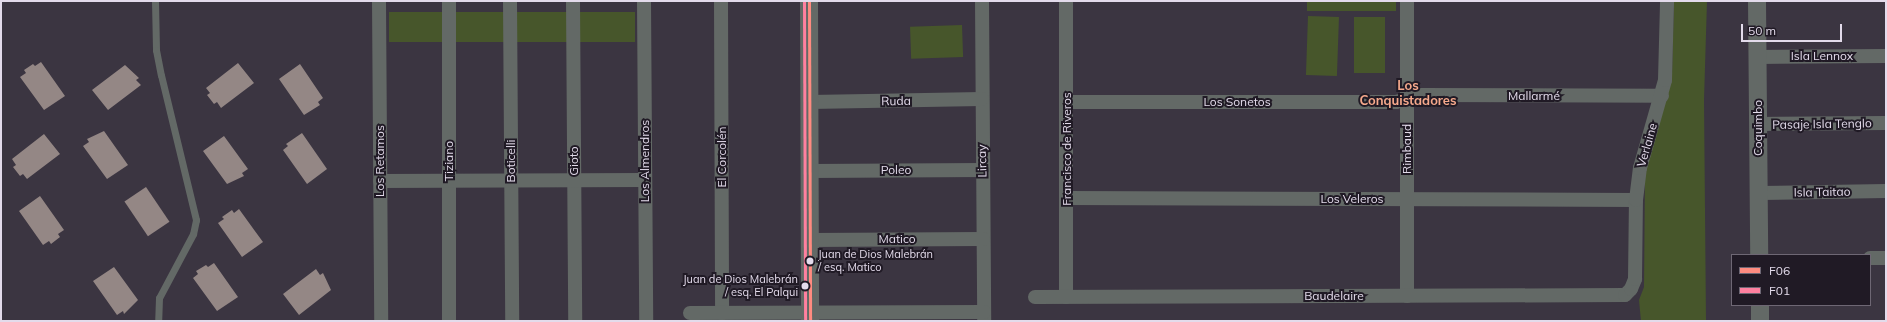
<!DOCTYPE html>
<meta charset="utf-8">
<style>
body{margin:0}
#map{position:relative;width:1887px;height:322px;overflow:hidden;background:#3b3541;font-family:Mulish,sans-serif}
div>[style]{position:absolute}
.green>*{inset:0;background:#47562b;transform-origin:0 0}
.building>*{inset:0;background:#948785;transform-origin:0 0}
.service>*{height:7px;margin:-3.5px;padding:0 3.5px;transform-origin:3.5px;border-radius:3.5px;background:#636966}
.minor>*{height:14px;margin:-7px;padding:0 7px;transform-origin:7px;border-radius:7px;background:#636966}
.tertiary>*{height:18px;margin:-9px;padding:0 9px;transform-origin:9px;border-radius:9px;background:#636966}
.bus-1>*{height:3px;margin:-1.5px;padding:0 1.5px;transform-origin:1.5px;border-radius:1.5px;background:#ff8b80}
.bus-2>*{height:3px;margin:-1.5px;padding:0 1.5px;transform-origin:1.5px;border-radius:1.5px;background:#ff809f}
.dots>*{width:11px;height:11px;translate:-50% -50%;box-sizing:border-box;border:2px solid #201a25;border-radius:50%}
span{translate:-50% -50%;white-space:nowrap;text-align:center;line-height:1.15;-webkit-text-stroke:4px #201a25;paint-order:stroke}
.bus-label{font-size:11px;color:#e3dbeb}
.left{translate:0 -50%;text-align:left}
.right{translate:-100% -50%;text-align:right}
.street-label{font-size:12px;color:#e3dbeb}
.neighbourhood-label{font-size:13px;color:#f6a98c;font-weight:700}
.frame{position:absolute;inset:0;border:2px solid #e3dbeb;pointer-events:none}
.legend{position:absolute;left:1731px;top:254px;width:140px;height:52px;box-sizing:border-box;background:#201a25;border:1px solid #6e6774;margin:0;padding:5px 7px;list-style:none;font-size:12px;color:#e3dbeb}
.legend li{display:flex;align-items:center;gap:8px;height:20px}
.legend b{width:20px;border:1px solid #6e6774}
.scale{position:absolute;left:1741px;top:24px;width:101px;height:18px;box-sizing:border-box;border:2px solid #e3dbeb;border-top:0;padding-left:5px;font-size:12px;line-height:14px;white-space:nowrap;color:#e3dbeb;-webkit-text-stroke:3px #201a25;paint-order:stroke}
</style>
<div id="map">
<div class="green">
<div style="left:1307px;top:1px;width:89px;height:10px"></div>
<div style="clip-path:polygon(1674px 1px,1707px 1px,1704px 100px,1706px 321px,1641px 321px,1639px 300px,1644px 287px,1645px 173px,1672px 74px)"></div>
<div style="left:389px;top:12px;width:246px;height:30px"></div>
<div style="left:1308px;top:16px;width:31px;height:59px;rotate:2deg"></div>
<div style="left:1354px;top:17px;width:31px;height:56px"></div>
<div style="left:962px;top:25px;width:32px;height:52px;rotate:88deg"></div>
</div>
<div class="building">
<div style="clip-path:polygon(41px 62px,65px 96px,44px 110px,20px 77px,26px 73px,24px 70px,33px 64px,35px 66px)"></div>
<div style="clip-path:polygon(238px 63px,254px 83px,221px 108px,217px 102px,214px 104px,207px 95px,210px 93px,206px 88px)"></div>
<div style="clip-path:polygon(300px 64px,323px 98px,318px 102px,320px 105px,304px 115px,279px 79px)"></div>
<div style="clip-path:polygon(125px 65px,139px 78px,136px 80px,141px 85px,108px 110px,92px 90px)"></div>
<div style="clip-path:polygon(104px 131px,128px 165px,107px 179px,83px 146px,89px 142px,87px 139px)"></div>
<div style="clip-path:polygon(302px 133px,327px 169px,307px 184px,283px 150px,288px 146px,286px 144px)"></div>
<div style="clip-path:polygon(44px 134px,60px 154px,27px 179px,23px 174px,20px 176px,13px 167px,16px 165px,12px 159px)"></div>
<div style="clip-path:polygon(224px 136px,248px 169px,242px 173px,244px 176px,227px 184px,203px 151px)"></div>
<div style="left:146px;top:187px;width:42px;height:26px;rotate:56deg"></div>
<div style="clip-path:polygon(40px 196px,64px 230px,58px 234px,60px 237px,51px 244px,49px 241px,43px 245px,19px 211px)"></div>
<div style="clip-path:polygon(239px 209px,263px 242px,242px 257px,218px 223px,224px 219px,222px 217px,232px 210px,234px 213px)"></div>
<div style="clip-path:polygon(214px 263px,238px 297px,217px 311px,193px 278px,198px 274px,196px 271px,206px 265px,208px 267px)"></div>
<div style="clip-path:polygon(114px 267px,138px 300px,124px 314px,123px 311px,117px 315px,93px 281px)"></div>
<div style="clip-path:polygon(316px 269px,320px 275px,323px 273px,331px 290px,299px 315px,283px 294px)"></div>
</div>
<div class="service">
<div style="left:155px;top:1px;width:49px;rotate:88.8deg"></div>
<div style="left:156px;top:50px;width:25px;rotate:79deg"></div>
<div style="left:161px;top:75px;width:149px;rotate:76.4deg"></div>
<div style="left:196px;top:220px;width:14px;rotate:102deg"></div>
<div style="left:193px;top:234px;width:72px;rotate:118deg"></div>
<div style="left:159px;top:298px;width:23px;rotate:92deg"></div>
</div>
<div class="minor">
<div style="left:379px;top:1px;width:320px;rotate:89.6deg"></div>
<div style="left:449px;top:1px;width:320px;rotate:90deg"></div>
<div style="left:510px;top:1px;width:320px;rotate:89.6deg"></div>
<div style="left:573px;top:1px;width:320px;rotate:89.6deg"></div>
<div style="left:644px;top:1px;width:320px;rotate:89.6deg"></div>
<div style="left:721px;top:1px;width:312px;rotate:89.8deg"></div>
<div style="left:982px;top:1px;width:320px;rotate:89.6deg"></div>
<div style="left:1066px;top:1px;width:296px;rotate:90deg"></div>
<div style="left:1758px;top:57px;width:128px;rotate:-0.4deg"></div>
<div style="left:810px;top:102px;width:172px;rotate:-1deg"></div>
<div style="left:1067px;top:102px;width:329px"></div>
<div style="left:1396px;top:102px;width:25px;rotate:-16deg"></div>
<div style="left:1420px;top:95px;width:242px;rotate:0.2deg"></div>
<div style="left:1758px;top:124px;width:128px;rotate:-0.4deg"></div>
<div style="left:810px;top:171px;width:173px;rotate:-0.3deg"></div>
<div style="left:380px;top:181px;width:265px;rotate:-0.2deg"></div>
<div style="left:1759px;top:193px;width:127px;rotate:-0.9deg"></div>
<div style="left:1067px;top:198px;width:569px;rotate:0.2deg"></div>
<div style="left:810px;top:240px;width:173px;rotate:-0.3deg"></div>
<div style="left:1870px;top:258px;width:16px"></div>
<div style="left:1407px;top:296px;width:295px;rotate:-90deg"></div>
<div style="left:1035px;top:297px;width:590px;rotate:-0.19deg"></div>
<div style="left:1625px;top:295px;width:8px;rotate:-45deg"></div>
<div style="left:1631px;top:289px;width:11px;rotate:-68deg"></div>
<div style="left:1635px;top:279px;width:79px;rotate:-89.3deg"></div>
<div style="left:1636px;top:200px;width:32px;rotate:-83deg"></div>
<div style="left:1640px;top:168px;width:91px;rotate:-74.1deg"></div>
<div style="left:1665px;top:80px;width:79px;rotate:-88.5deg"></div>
<div style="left:690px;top:313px;width:294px;rotate:-0.2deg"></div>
</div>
<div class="tertiary">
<div style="left:809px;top:1px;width:320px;rotate:89.8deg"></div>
<div style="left:1757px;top:1px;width:254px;rotate:89.5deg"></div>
<div style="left:1760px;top:305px;width:16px;rotate:90deg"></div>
</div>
<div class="bus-1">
<div style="left:809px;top:1px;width:320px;rotate:89.8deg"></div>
</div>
<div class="bus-2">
<div style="left:804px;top:1px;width:320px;rotate:89.8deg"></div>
</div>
<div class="dots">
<div style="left:810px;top:261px;background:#e3dbeb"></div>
<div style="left:805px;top:286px;background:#e3dbeb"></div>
</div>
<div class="bus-label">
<span class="left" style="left:818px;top:261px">Juan de Dios Malebrán<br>/ esq. Matico</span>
<span class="right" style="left:798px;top:286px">Juan de Dios Malebrán<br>/ esq. El Palqui</span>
</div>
<div class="street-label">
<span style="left:1822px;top:56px">Isla Lennox</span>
<span style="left:1534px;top:96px">Mallarmé</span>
<span style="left:896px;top:101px;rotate:-1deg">Ruda</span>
<span style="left:1237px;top:102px">Los Sonetos</span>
<span style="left:1822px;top:124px;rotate:-1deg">Pasaje Isla Tenglo</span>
<span style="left:1758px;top:128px;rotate:-90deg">Coquimbo</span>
<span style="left:1647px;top:145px;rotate:-74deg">Verlaine</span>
<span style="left:1067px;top:149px;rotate:-90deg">Francisco de Riveros</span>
<span style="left:1407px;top:149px;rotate:-90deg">Rimbaud</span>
<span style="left:722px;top:157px;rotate:-90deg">El Corcolén</span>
<span style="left:380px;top:161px;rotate:-90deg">Los Retamos</span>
<span style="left:449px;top:161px;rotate:-90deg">Tiziano</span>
<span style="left:511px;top:161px;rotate:-90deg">Boticelli</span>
<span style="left:574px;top:161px;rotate:-90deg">Gioto</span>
<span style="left:645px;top:161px;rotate:-90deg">Los Almendros</span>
<span style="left:982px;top:161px;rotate:-91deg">Lircay</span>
<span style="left:896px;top:170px">Poleo</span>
<span style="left:1822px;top:192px;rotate:-1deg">Isla Taitao</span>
<span style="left:1352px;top:199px">Los Veleros</span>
<span style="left:897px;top:239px">Matico</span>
<span style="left:1334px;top:296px">Baudelaire</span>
</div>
<div class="neighbourhood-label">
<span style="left:1408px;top:93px">Los<br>Conquistadores</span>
</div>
<div class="frame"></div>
<ul class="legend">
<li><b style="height:5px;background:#ff8b80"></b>F06</li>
<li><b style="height:5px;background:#ff809f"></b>F01</li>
</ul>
<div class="scale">50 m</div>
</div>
